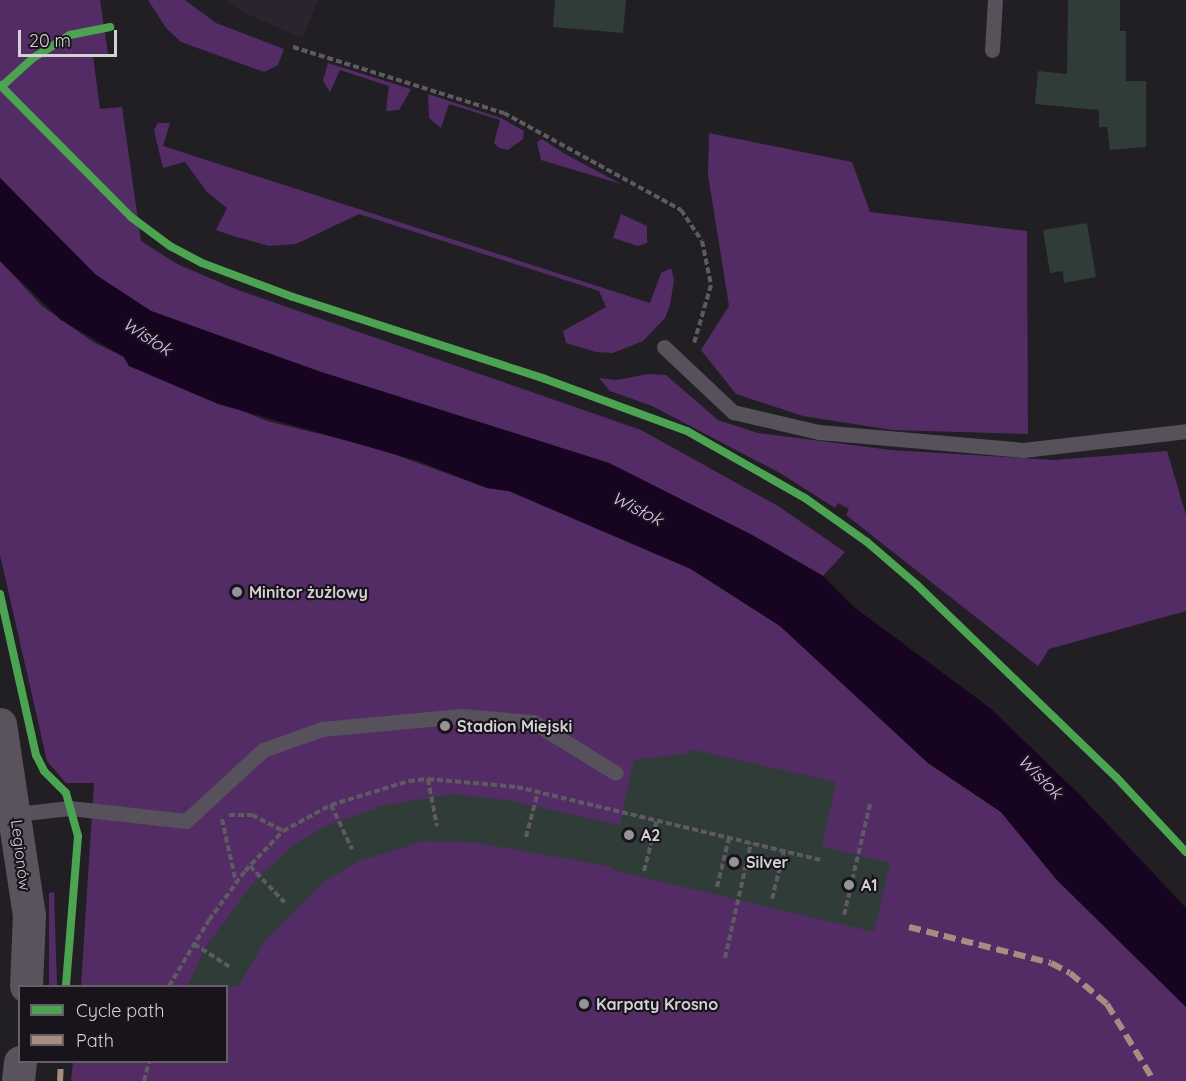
<!DOCTYPE html>
<meta charset="utf-8">
<style>
body{margin:0}
#map{position:relative;width:1186px;height:1081px;overflow:hidden;background:#211f23;font-family:Quicksand,sans-serif}
div>[style]{position:absolute}
.built>*{inset:0;background:#2b242f}
.green>*{inset:0;background:#532c66}
.water>*{inset:0;background:#170421}
.building>*{inset:0;background:#2f3c37}
.path>*{height:4px;margin-top:-2px;transform-origin:0;background:repeating-linear-gradient(90deg,#5e5a61 0 6px,transparent 0 9px)}
.lane>*{height:15px;margin:-7.5px;padding:0 7.5px;transform-origin:7.5px;border-radius:7.5px;background:#56515a}
.secondary>*{height:33px;margin:-16.5px;padding:0 16.5px;transform-origin:16.5px;border-radius:16.5px;background:#5a535e}
.quiet>*{height:6px;margin-top:-3px;transform-origin:0;background:repeating-linear-gradient(90deg,#a88b81 0 12px,transparent 0 18px)}
.cycleway>*{height:8px;margin:-4px;padding:0 4px;transform-origin:4px;border-radius:4px;background:#4ca352}
.dots>*{width:16px;height:16px;translate:-50% -50%;box-sizing:border-box;border:3px solid #19141b;border-radius:50%}
span{translate:-50% -50%;white-space:nowrap;text-align:center;line-height:1.15;-webkit-text-stroke:4.5px #19141b;paint-order:stroke}
.poi-label{font-size:16px;color:#d4d1d6;font-weight:700}
.left{translate:0 -50%;text-align:left}
.street-label{font-size:16px;color:#d4d1d6}
.water-label{font-size:18px;color:#e1bcf6;font-style:italic}
.legend{position:absolute;left:18px;top:985px;width:210px;height:78px;box-sizing:border-box;background:#19141b;border:2px solid #646066;margin:0;padding:8px 10px;list-style:none;font-size:18px;color:#d4d1d6}
.legend li{display:flex;align-items:center;gap:12px;height:30px}
.legend b{width:30px;border:2px solid #646066}
.scale{position:absolute;left:18px;top:30px;width:99px;height:27px;box-sizing:border-box;border:3px solid #d4d1d6;border-top:0;padding-left:8px;font-size:18px;line-height:21px;white-space:nowrap;color:#d4d1d6;-webkit-text-stroke:4px #19141b;paint-order:stroke}
</style>
<div id="map">
<div class="built">
<div style="clip-path:polygon(226px 0,318px 0,303px 38px,246px 14px)"></div>
</div>
<div class="green">
<div style="clip-path:polygon(0 0,100px 0,108px 54px,93px 56px,100px 109px,122px 107px,141px 241px,177px 264px,238px 290px,641px 430px,778px 506px,845px 552px,823px 576px,752px 535px,609px 463px,321px 372px,151px 311px,96px 275px,0 178px)"></div>
<div style="clip-path:polygon(148px 0,185px 0,216px 23px,284px 49px,278px 65px,264px 72px,181px 42px,166px 28px)"></div>
<div style="clip-path:polygon(328px 63px,411px 89px,399px 110px,386px 111px,389px 86px,340px 70px,330px 92px,323px 81px)"></div>
<div style="clip-path:polygon(428px 94px,501px 118px,524px 131px,523px 139px,508px 150px,499px 148px,494px 143px,500px 120px,449px 104px,441px 128px,429px 118px)"></div>
<div style="clip-path:polygon(158px 123px,170px 123px,163px 146px,650px 303px,661px 273px,671px 268px,674px 280px,670px 305px,665px 318px,643px 341px,613px 353px,596px 352px,566px 343px,563px 331px,606px 307px,599px 291px,359px 214px,296px 244px,269px 246px,230px 235px,216px 230px,227px 208px,207px 192px,185px 162px,163px 168px,154px 130px)"></div>
<div style="clip-path:polygon(709px 133px,852px 162px,870px 212px,1027px 231px,1028px 434px,892px 430px,803px 416px,736px 394px,701px 350px,729px 306px,708px 175px)"></div>
<div style="clip-path:polygon(542px 139px,565px 154px,621px 184px,541px 160px,537px 142px)"></div>
<div style="clip-path:polygon(621px 214px,647px 226px,647px 243px,638px 246px,613px 238px)"></div>
<div style="clip-path:polygon(0 261px,42px 306px,93px 342px,124px 357px,129px 366px,267px 421px,374px 447px,487px 488px,509px 491px,691px 569px,780px 626px,928px 763px,1001px 812px,1056px 879px,1186px 1007px,1186px 1081px,71px 1081px,73px 1062px,226px 1062px,226px 986px,81px 986px,94px 783px,66px 783px,47px 761px,0 555px)"></div>
<div style="clip-path:polygon(648px 374px,666px 375px,718px 420px,758px 433px,891px 450px,1054px 460px,1167px 451px,1186px 515px,1186px 611px,1049px 649px,1038px 666px,846px 515px,849px 509px,838px 503px,835px 508px,780px 473px,652px 406px,610px 391px,599px 378px,617px 380px)"></div>
<div style="clip-path:polygon(54px 892px,57px 986px,49px 986px,49px 893px)"></div>
</div>
<div class="water">
<div style="clip-path:polygon(0 178px,96px 275px,151px 311px,321px 372px,609px 463px,752px 535px,823px 576px,854px 607px,990px 708px,1080px 795px,1186px 908px,1186px 1007px,1056px 879px,1001px 812px,928px 763px,780px 626px,691px 569px,509px 491px,487px 488px,418px 461px,218px 404px,129px 366px,124px 357px,61px 320px,0 261px)"></div>
</div>
<div class="building">
<div style="clip-path:polygon(555px 0,626px 0,623px 33px,553px 27px)"></div>
<div style="clip-path:polygon(1068px 0,1120px 0,1120px 31px,1126px 31px,1126px 81px,1146px 81px,1146px 147px,1110px 150px,1107px 127px,1099px 127px,1099px 110px,1035px 104px,1038px 71px,1067px 74px)"></div>
<div style="clip-path:polygon(1087px 223px,1096px 277px,1064px 283px,1063px 271px,1050px 273px,1043px 230px)"></div>
<div style="clip-path:polygon(690px 749px,836px 782px,822px 846px,890px 863px,874px 932px,612px 870px,613px 867px,478px 843px,424px 841px,359px 861px,324px 882px,265px 941px,238px 987px,187px 987px,206px 946px,254px 882px,295px 844px,324px 827px,385px 805px,451px 794px,506px 800px,620px 825px,634px 760px,689px 753px)"></div>
</div>
<div class="path">
<div style="left:293px;top:47px;width:221px;rotate:17.4deg"></div>
<div style="left:504px;top:113px;width:202px;rotate:28.7deg"></div>
<div style="left:681px;top:210px;width:37px;rotate:56deg"></div>
<div style="left:702px;top:241px;width:45px;rotate:78.4deg"></div>
<div style="left:711px;top:285px;width:60px;rotate:106.3deg"></div>
<div style="left:428px;top:779px;width:48px;rotate:79.2deg"></div>
<div style="left:331px;top:805px;width:49px;rotate:64.5deg"></div>
<div style="left:229px;top:815px;width:23px"></div>
<div style="left:252px;top:815px;width:35px;rotate:27deg"></div>
<div style="left:222px;top:819px;width:65px;rotate:77.5deg"></div>
<div style="left:526px;top:837px;width:47px;rotate:-75.1deg"></div>
<div style="left:250px;top:866px;width:50px;rotate:46.6deg"></div>
<div style="left:644px;top:871px;width:53px;rotate:-75.7deg"></div>
<div style="left:717px;top:887px;width:50px;rotate:-76.2deg"></div>
<div style="left:772px;top:899px;width:49px;rotate:-76deg"></div>
<div style="left:844px;top:915px;width:114px;rotate:-76.8deg"></div>
<div style="left:194px;top:944px;width:43px;rotate:32.6deg"></div>
<div style="left:725px;top:958px;width:118px;rotate:-77.3deg"></div>
<div style="left:169px;top:986px;width:77px;rotate:-58.8deg"></div>
<div style="left:209px;top:920px;width:61px;rotate:-53.7deg"></div>
<div style="left:245px;top:871px;width:55px;rotate:-46.5deg"></div>
<div style="left:283px;top:831px;width:55px;rotate:-28.4deg"></div>
<div style="left:331px;top:805px;width:82px;rotate:-17.1deg"></div>
<div style="left:409px;top:781px;width:19px;rotate:-6deg"></div>
<div style="left:428px;top:779px;width:89px;rotate:5.1deg"></div>
<div style="left:517px;top:787px;width:312px;rotate:13.5deg"></div>
<div style="left:144px;top:1081px;width:20px;rotate:-75deg"></div>
</div>
<div class="lane">
<div style="left:992px;top:50px;width:50px;rotate:-86.6deg"></div>
<div style="left:664px;top:347px;width:95px;rotate:43.3deg"></div>
<div style="left:733px;top:412px;width:88px;rotate:13.1deg"></div>
<div style="left:819px;top:432px;width:205px;rotate:5deg"></div>
<div style="left:1023px;top:450px;width:164px;rotate:-6.6deg"></div>
<div style="left:16px;top:814px;width:54px;rotate:-6.3deg"></div>
<div style="left:70px;top:808px;width:117px;rotate:6.4deg"></div>
<div style="left:186px;top:821px;width:105px;rotate:-42.7deg"></div>
<div style="left:263px;top:750px;width:63px;rotate:-19.6deg"></div>
<div style="left:322px;top:729px;width:140px;rotate:-5.3deg"></div>
<div style="left:461px;top:716px;width:72px;rotate:4.8deg"></div>
<div style="left:533px;top:722px;width:97px;rotate:31.6deg"></div>
</div>
<div class="secondary">
<div style="left:0;top:724px;width:193px;rotate:81.4deg"></div>
<div style="left:29px;top:915px;width:71px;rotate:92.4deg"></div>
<div style="left:18px;top:1081px;width:19px;rotate:-84deg"></div>
</div>
<div class="quiet">
<div style="left:909px;top:927px;width:146px;rotate:14.2deg"></div>
<div style="left:1051px;top:963px;width:21px;rotate:28deg"></div>
<div style="left:1070px;top:973px;width:48px;rotate:40deg"></div>
<div style="left:1107px;top:1004px;width:90px;rotate:58.6deg"></div>
<div style="left:60px;top:1081px;width:19px;rotate:-87deg"></div>
</div>
<div class="cycleway">
<div style="left:0;top:85px;width:186px;rotate:45.2deg"></div>
<div style="left:131px;top:217px;width:49px;rotate:36.6deg"></div>
<div style="left:170px;top:246px;width:36px;rotate:28deg"></div>
<div style="left:202px;top:263px;width:97px;rotate:20.5deg"></div>
<div style="left:293px;top:297px;width:265px;rotate:18deg"></div>
<div style="left:545px;top:379px;width:151px;rotate:20.1deg"></div>
<div style="left:687px;top:431px;width:136px;rotate:29.6deg"></div>
<div style="left:805px;top:498px;width:76px;rotate:35.4deg"></div>
<div style="left:867px;top:542px;width:66px;rotate:40.7deg"></div>
<div style="left:917px;top:585px;width:277px;rotate:44deg"></div>
<div style="left:1116px;top:777px;width:103px;rotate:47deg"></div>
<div style="left:1px;top:87px;width:43px;rotate:-42.2deg"></div>
<div style="left:33px;top:58px;width:44px;rotate:-31.9deg"></div>
<div style="left:70px;top:35px;width:41px;rotate:-11.3deg"></div>
<div style="left:0;top:594px;width:165px;rotate:77.4deg"></div>
<div style="left:36px;top:755px;width:18px;rotate:63deg"></div>
<div style="left:44px;top:771px;width:31px;rotate:45deg"></div>
<div style="left:66px;top:793px;width:45px;rotate:74.4deg"></div>
<div style="left:78px;top:836px;width:150px;rotate:94.6deg"></div>
</div>
<div class="dots">
<div style="left:237px;top:592px;background:#959397"></div>
<div style="left:445px;top:726px;background:#959397"></div>
<div style="left:629px;top:835px;background:#959397"></div>
<div style="left:734px;top:862px;background:#959397"></div>
<div style="left:849px;top:885px;background:#959397"></div>
<div style="left:584px;top:1004px;background:#959397"></div>
</div>
<div class="poi-label">
<span class="left" style="left:249px;top:592px">Minitor żużlowy</span>
<span class="left" style="left:457px;top:726px">Stadion Miejski</span>
<span class="left" style="left:641px;top:835px">A2</span>
<span class="left" style="left:746px;top:862px">Silver</span>
<span class="left" style="left:861px;top:885px">A1</span>
<span class="left" style="left:596px;top:1004px">Karpaty Krosno</span>
</div>
<div class="street-label">
<span style="left:21px;top:855px;rotate:83deg">Legionów</span>
</div>
<div class="water-label">
<span style="left:147px;top:337px;rotate:33deg">Wisłok</span>
<span style="left:637px;top:509px;rotate:27deg">Wisłok</span>
<span style="left:1040px;top:777px;rotate:45deg">Wisłok</span>
</div>
<ul class="legend">
<li><b style="height:8px;background:#4ca352"></b>Cycle path</li>
<li><b style="height:8px;background:#a88b81"></b>Path</li>
</ul>
<div class="scale">20 m</div>
</div>
